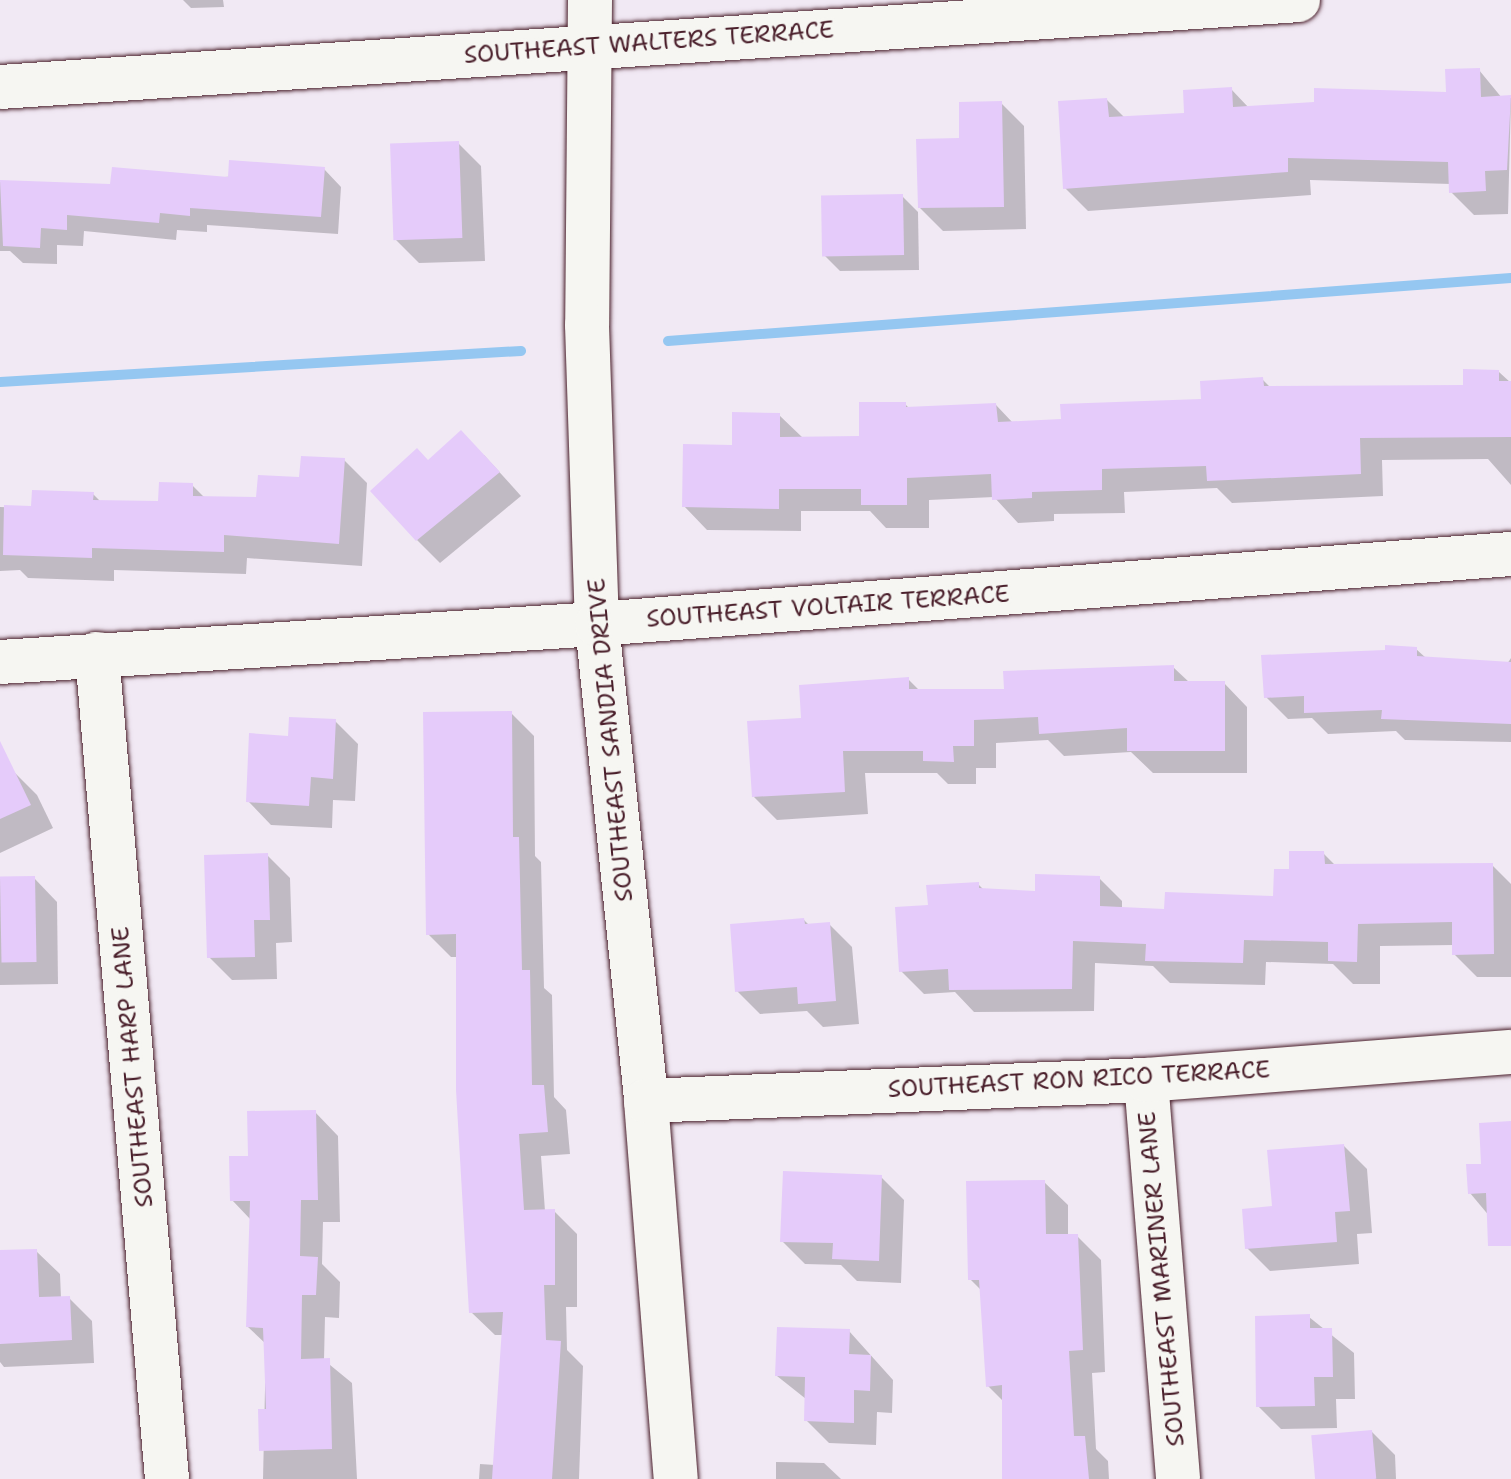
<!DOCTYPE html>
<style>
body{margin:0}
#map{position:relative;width:1511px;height:1479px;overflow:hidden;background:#f1e9f4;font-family:"Shantell Sans",sans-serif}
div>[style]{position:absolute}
.shadow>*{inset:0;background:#0003}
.stream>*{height:10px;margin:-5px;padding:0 5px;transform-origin:5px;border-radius:5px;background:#95c7f1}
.building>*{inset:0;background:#e5cbfa;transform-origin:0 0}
.roads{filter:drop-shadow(0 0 2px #4a1f2b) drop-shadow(0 0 2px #4a1f2b)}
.minor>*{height:44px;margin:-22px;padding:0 22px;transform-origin:22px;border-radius:22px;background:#f6f6f2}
span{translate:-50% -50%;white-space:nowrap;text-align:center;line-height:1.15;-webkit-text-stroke:6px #f6f6f2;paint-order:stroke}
.street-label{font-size:24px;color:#4a1f2b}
</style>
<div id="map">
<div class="shadow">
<div style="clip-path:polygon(183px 0,223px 0,224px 7px,191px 8px)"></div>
<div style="clip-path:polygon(1479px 70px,1502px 98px,1511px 98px,1508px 214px,1474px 215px,1451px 192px,1451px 184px,1310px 180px,1311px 195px,1088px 211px,1065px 188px,1107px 100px,1125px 118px,1186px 115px,1231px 89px,1249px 108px,1448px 94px)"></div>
<div style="clip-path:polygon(1001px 103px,1024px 126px,1026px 229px,943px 231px,920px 208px,961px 140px)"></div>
<div style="clip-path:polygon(458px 143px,481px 166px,485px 261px,419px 263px,396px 240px)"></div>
<div style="clip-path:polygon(324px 169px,341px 187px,338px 234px,207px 225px,207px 232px,177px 230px,176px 240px,84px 231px,83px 246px,57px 245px,57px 264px,23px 263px,10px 251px,0 251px,0 182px,112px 186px)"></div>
<div style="clip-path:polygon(902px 196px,918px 212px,919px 270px,840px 271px,825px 256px)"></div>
<div style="clip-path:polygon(1499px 372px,1511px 383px,1511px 485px,1488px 459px,1382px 460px,1383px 496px,1232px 503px,1217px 488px,1124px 492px,1125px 513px,1054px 514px,1054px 521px,1018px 523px,994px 497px,929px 500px,929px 528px,886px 528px,870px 511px,801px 511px,801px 531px,707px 530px,684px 506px,734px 447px,779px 415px,803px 438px,861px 438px,905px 404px,910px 409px,996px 405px,1013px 423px,1063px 421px,1203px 401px,1262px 379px,1271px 388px,1465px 387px)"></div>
<div style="clip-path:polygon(484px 455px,521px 496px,440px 563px,417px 540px,428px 463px)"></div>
<div style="clip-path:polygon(344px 460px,367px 483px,362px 566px,247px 558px,246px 574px,114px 570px,114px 581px,28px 578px,20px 570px,0 571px,0 507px,33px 508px,93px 494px,101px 502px,160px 503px,192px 485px,205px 498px,258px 500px)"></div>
<div style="clip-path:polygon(1416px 649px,1426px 658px,1507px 664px,1511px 658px,1511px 742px,1405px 740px,1396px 731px,1328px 734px,1312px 718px,1288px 719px,1266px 697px)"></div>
<div style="clip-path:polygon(1173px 667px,1190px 683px,1224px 683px,1247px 707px,1247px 773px,1153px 773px,1131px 752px,1064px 756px,1048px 740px,996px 743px,996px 768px,976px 768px,976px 784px,948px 784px,937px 773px,865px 773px,868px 814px,777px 820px,754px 797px,803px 720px,801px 686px,908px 679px,920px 691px,1006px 691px)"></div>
<div style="clip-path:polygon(511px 713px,534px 736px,535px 856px,541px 862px,544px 988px,552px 995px,554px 1097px,566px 1110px,570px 1154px,541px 1156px,545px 1211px,554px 1211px,577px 1234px,577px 1307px,566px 1307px,567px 1350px,583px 1366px,579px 1479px,479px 1479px,480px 1464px,495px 1465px,503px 1335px,495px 1335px,471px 1312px,458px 957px,451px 957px,428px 934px)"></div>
<div style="clip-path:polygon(335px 721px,358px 744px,355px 801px,333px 800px,332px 828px,271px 825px,248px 801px,290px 738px)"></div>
<div style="clip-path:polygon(0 767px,14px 772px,37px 795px,53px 828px,0 853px)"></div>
<div style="clip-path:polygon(1323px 853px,1336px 866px,1492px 865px,1511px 884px,1511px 977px,1477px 977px,1454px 954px,1454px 945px,1380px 946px,1380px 984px,1353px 984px,1333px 964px,1266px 962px,1265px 985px,1170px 983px,1153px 966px,1095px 963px,1094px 1011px,974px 1012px,955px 992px,924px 994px,901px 971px,930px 907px,978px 884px,984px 890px,1037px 893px,1099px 878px,1122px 901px,1122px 909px,1166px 911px,1275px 898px,1291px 871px)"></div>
<div style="clip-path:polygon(267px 855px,290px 878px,292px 942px,276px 943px,277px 979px,232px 980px,209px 957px)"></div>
<div style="clip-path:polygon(34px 878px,57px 902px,58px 984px,0 985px,0 879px)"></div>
<div style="clip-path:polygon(804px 920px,810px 926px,829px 924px,852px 947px,859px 1024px,823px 1027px,807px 1011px,760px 1014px,737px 991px)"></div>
<div style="clip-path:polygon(315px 1112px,338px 1136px,340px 1222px,323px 1222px,322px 1264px,340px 1282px,339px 1318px,325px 1317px,324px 1360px,352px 1383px,357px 1479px,263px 1479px,266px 1344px,248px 1327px,251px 1220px,232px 1200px,250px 1158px)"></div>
<div style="clip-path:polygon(1511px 1123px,1511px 1242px,1470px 1193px)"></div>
<div style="clip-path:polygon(1344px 1146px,1367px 1169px,1372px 1233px,1357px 1234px,1359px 1264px,1270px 1271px,1247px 1248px)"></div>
<div style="clip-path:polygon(881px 1177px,904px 1200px,901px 1283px,857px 1281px,841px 1265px,805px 1264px,782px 1241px)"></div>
<div style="clip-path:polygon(1044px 1182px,1068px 1205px,1068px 1236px,1077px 1236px,1101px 1260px,1105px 1372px,1092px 1373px,1096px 1449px,1108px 1461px,1109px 1479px,1004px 1479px,1005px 1403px,988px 1386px,982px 1291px,970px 1279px)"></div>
<div style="clip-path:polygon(36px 1251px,60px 1274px,61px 1298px,69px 1298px,92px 1321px,94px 1363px,4px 1367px,0 1362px,0 1252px)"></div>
<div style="clip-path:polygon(1309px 1317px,1354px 1353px,1355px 1399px,1336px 1399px,1337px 1428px,1281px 1429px,1258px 1406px)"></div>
<div style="clip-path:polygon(849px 1331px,893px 1380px,892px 1413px,877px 1412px,876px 1445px,829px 1443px,806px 1420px,806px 1399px,777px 1376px)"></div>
<div style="clip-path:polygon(1372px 1432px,1395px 1455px,1396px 1479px,1316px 1479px)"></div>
<div style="clip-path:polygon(776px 1462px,824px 1463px,841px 1479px,776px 1479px)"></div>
</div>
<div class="stream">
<div style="left:668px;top:341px;width:845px;rotate:-4.27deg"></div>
<div style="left:0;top:382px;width:522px;rotate:-3.41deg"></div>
</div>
<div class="building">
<div style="clip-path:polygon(1480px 68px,1481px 97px,1511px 95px,1507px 170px,1485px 171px,1486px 191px,1449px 193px,1448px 162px,1288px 158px,1288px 172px,1063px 189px,1058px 101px,1107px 98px,1109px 117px,1184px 113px,1183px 90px,1232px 87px,1233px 107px,1314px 102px,1314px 88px,1446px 92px,1445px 69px)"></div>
<div style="clip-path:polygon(1002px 101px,1004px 207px,918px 208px,916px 139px,959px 138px,959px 102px)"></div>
<div style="left:459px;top:141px;width:97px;height:69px;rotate:88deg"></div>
<div style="clip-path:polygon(229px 160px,325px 167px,321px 217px,190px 208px,190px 216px,160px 213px,159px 223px,67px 215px,67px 230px,41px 228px,40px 248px,3px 246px,0 180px,110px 184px,112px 167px,228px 177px)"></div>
<div style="left:903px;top:194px;width:61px;height:82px;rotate:89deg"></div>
<div style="clip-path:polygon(1463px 369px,1499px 370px,1499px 381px,1511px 381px,1511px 437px,1360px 438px,1361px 474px,1207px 481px,1206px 466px,1102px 469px,1102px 490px,1032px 492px,1032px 498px,992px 500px,991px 474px,907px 478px,907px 505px,861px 505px,861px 489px,779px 489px,779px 509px,682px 507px,683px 444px,732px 445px,732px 412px,780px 413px,780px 437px,859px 436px,859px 402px,906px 402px,906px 407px,996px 403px,998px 422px,1061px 419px,1060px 404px,1201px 399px,1200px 381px,1263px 377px,1264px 386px,1463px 385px)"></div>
<div style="clip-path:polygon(461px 430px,500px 472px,416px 541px,370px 491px,417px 448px,428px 460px)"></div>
<div style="clip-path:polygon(301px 456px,345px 458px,339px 544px,224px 535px,224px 552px,92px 548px,92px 558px,3px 555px,4px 505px,31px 506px,32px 490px,94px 492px,93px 500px,158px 501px,159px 482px,193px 483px,193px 496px,256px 497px,258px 475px,299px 477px)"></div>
<div style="clip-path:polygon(1385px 645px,1417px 647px,1417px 656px,1511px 662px,1511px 724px,1381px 719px,1382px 710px,1304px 713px,1304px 696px,1264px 698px,1261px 655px,1385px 650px)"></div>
<div style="clip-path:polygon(1174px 665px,1174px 681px,1225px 681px,1225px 751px,1127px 751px,1127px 728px,1039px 734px,1038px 717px,974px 720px,974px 746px,953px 746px,954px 762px,923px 761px,923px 751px,843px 751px,845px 792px,752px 797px,747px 721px,801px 718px,799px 685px,909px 677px,909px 689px,1004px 689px,1003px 671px)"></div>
<div style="clip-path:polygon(512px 711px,513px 837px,519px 837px,522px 970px,530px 970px,532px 1085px,544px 1085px,548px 1132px,519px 1134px,524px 1210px,555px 1209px,555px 1285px,544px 1285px,546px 1340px,561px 1341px,552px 1479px,492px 1479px,503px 1312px,469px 1313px,456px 1090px,456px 934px,426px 935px,423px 712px)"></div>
<div style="clip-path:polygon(289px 717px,336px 719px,333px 779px,311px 777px,309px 806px,246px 802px,249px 733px,288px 736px)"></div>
<div style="clip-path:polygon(0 741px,31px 805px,0 819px)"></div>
<div style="clip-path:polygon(1289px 851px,1324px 851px,1325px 864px,1493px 863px,1494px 954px,1452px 955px,1452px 922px,1358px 924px,1357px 962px,1328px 961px,1328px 942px,1244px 940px,1243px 963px,1145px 961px,1146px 944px,1073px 941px,1072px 989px,949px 990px,948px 969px,899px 972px,895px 907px,928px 905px,926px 885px,979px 882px,979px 888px,1035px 891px,1035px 874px,1100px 876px,1100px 906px,1164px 909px,1165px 892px,1273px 896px,1274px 869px,1289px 869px)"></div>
<div style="clip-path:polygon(268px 853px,270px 920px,254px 920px,255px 957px,207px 958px,204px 855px)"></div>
<div style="left:35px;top:876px;width:86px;height:35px;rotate:89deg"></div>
<div style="clip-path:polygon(804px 918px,805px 924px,830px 922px,836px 1001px,798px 1004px,797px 987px,735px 992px,730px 924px)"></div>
<div style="clip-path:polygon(316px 1110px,318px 1200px,301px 1200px,300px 1256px,318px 1257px,316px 1295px,302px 1295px,301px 1359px,330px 1358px,332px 1449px,259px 1451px,258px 1409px,266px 1409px,263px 1328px,246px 1327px,250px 1201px,230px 1201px,229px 1156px,248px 1156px,247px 1111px)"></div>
<div style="clip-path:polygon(1511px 1121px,1511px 1246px,1488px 1246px,1486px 1193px,1468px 1194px,1466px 1164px,1481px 1164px,1479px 1123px)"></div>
<div style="clip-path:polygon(1344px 1144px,1350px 1211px,1335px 1212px,1337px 1242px,1245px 1249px,1242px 1209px,1272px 1206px,1267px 1150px)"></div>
<div style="clip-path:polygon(783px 1171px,882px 1175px,879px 1261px,832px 1259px,833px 1243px,780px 1242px)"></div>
<div style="clip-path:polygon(1045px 1180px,1046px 1234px,1078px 1234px,1083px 1350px,1069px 1351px,1074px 1436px,1085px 1436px,1089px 1479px,1002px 1479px,1002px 1385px,986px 1387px,979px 1280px,968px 1280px,966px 1181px)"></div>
<div style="clip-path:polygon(37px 1249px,39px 1297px,70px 1296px,72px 1340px,0 1344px,0 1250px)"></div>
<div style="clip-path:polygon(1310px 1314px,1310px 1328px,1332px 1328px,1333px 1377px,1314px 1377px,1315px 1406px,1256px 1407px,1255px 1316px)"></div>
<div style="clip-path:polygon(777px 1327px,850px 1329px,849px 1354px,871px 1355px,870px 1391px,854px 1390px,854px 1423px,804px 1421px,805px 1377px,775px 1376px)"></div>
<div style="left:1372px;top:1430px;width:49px;height:61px;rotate:85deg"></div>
</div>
<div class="roads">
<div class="minor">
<div style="left:590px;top:0;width:325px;rotate:90.5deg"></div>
<div style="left:587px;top:325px;width:299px;rotate:88.1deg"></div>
<div style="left:597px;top:624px;width:480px;rotate:84.1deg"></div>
<div style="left:646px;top:1101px;width:379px;rotate:85.5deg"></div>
<div style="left:0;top:87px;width:1301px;rotate:-3.83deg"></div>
<div style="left:97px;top:654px;width:828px;rotate:85.15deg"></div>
<div style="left:0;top:662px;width:598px;rotate:-3.64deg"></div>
<div style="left:597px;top:624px;width:917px;rotate:-4.38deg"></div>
<div style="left:1146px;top:1080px;width:400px;rotate:85.4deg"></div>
<div style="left:646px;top:1101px;width:500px;rotate:-2.41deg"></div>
<div style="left:1146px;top:1080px;width:366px;rotate:-4.4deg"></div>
</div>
</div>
<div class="street-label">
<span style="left:649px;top:43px;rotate:-4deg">SOUTHEAST WALTERS TERRACE</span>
<span style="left:828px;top:607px;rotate:-4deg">SOUTHEAST VOLTAIR TERRACE</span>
<span style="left:611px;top:740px;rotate:-95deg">SOUTHEAST SANDIA DRIVE</span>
<span style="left:133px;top:1067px;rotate:-95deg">SOUTHEAST HARP LANE</span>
<span style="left:1079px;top:1080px;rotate:-3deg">SOUTHEAST RON RICO TERRACE</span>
<span style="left:1162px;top:1279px;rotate:-95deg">SOUTHEAST MARINER LANE</span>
</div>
</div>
